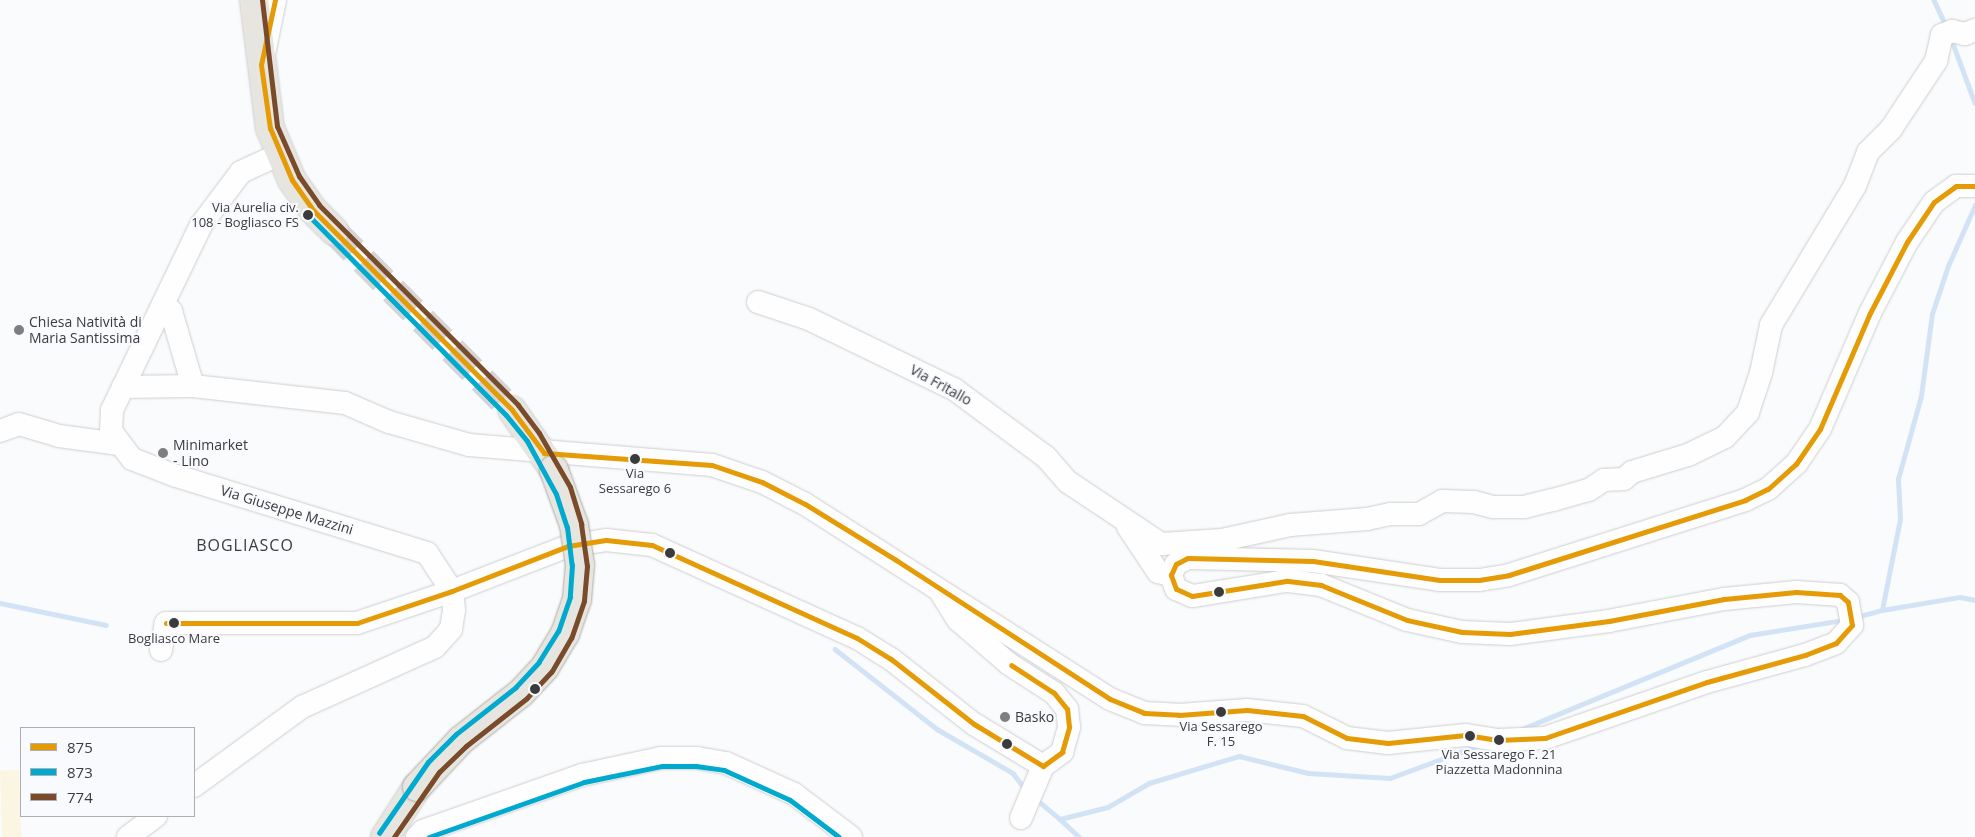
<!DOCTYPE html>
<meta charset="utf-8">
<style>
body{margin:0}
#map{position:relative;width:1975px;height:837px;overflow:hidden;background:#fafbfd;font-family:"Open Sans",sans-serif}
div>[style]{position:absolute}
.sand>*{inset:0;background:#fbf6e2;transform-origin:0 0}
.stream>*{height:4.5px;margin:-2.25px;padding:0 2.25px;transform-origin:2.25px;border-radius:2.25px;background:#d3e3f6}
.major-tunnel>*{height:28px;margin-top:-14px;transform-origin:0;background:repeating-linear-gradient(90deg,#d4d5d7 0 28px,transparent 0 42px)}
.roads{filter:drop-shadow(0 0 1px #cdced0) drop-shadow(0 0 1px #cdced0)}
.minor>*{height:22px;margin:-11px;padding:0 11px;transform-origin:11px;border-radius:11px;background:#fefeff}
.major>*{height:28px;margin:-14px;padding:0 14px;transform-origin:14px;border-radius:14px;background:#e7e5e0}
.bridges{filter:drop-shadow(0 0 1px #afaba4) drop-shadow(0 0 1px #afaba4)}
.major-bridge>*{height:28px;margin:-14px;padding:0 14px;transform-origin:14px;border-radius:14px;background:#e7e5e0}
.bus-1>*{height:5px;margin:-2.5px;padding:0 2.5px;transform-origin:2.5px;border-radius:2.5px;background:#e49b06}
.bus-2>*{height:5px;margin:-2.5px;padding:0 2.5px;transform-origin:2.5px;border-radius:2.5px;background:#00a9ce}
.bus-3>*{height:5px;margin:-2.5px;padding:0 2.5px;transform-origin:2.5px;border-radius:2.5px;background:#7a4b2a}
.dots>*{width:14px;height:14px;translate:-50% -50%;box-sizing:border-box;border:2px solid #f9fafe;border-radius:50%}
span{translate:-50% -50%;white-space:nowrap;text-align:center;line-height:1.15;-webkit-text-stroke:4px #f9fafe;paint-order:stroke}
.bus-label{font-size:13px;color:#3b3b3e}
.right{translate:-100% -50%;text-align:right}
.poi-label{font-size:14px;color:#3b3b3e}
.left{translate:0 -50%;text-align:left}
.street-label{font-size:14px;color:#3b3b3e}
.quarter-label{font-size:16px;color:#3b3b3e;letter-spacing:1px}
.legend{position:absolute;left:20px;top:727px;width:175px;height:90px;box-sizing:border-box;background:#f9fafe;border:1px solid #adaeb1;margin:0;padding:6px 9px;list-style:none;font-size:15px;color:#3b3b3e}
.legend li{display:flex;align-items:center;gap:10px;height:25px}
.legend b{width:25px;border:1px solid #adaeb1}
</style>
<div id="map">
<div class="sand">
<div style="left:19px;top:770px;width:67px;height:19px;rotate:88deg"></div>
</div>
<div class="stream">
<div style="left:1934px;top:0;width:29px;rotate:65deg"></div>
<div style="left:1951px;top:38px;width:69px;rotate:69.7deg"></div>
<div style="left:0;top:603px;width:108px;rotate:11.7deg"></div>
<div style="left:1882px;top:610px;width:93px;rotate:-78.8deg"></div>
<div style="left:1900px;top:519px;width:40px;rotate:-92.9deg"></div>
<div style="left:1898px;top:479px;width:86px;rotate:-74.5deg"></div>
<div style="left:1921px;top:396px;width:83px;rotate:-82.4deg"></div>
<div style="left:1932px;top:314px;width:51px;rotate:-71.6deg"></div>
<div style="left:1948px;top:266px;width:67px;rotate:-66.1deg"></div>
<div style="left:1856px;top:617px;width:27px;rotate:-15deg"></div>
<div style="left:1882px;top:610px;width:79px;rotate:-9.5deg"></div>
<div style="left:1960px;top:597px;width:15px;rotate:11deg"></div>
<div style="left:835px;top:649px;width:130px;rotate:38.1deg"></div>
<div style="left:937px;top:729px;width:88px;rotate:30.1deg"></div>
<div style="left:1013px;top:773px;width:20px;rotate:53deg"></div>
<div style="left:1522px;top:729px;width:247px;rotate:-22.4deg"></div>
<div style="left:1750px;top:635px;width:95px;rotate:-9.1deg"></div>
<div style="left:1036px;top:799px;width:31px;rotate:40deg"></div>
<div style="left:1060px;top:819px;width:49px;rotate:-14deg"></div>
<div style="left:1108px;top:807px;width:48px;rotate:-30.3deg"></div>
<div style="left:1149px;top:783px;width:94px;rotate:-16.7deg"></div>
<div style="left:1239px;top:756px;width:71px;rotate:13.8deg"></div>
<div style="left:1308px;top:773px;width:82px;rotate:3.5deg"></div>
<div style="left:1390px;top:778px;width:93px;rotate:-20.2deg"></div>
<div style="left:1060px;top:819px;width:26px;rotate:43deg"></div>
</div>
<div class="major-tunnel">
<div style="left:334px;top:231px;width:252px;rotate:45.2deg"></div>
</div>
<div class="roads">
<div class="minor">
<div style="left:264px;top:54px;width:55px;rotate:-78.5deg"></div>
<div style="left:758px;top:302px;width:54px;rotate:18.4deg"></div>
<div style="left:809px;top:319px;width:161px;rotate:25.8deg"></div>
<div style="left:954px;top:389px;width:114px;rotate:36.5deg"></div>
<div style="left:1046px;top:457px;width:33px;rotate:49deg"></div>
<div style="left:1068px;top:482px;width:112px;rotate:33.7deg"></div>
<div style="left:1161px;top:544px;width:61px;rotate:-3.8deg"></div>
<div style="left:1222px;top:540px;width:70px;rotate:-12.4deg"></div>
<div style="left:1290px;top:525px;width:77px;rotate:-4.5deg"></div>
<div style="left:1367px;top:519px;width:24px;rotate:-12deg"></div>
<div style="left:1390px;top:514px;width:29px"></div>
<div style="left:1419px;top:514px;width:26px;rotate:-29deg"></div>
<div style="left:1442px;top:501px;width:32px;rotate:2deg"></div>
<div style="left:1474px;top:502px;width:20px;rotate:15deg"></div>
<div style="left:1493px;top:507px;width:31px"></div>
<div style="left:1524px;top:507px;width:30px;rotate:-14deg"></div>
<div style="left:1553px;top:500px;width:37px;rotate:-16deg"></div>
<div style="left:1589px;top:490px;width:18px;rotate:-34deg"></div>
<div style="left:1604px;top:480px;width:20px;rotate:-3deg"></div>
<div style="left:1624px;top:479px;width:11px;rotate:-41deg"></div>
<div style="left:1632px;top:472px;width:59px;rotate:-16.9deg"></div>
<div style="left:1688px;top:455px;width:41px;rotate:-25.9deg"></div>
<div style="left:1725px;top:437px;width:34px;rotate:-47deg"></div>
<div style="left:1748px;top:412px;width:41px;rotate:-71.6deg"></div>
<div style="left:1761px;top:373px;width:49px;rotate:-78.2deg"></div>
<div style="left:1771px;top:325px;width:162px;rotate:-58.9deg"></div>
<div style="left:1855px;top:186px;width:36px;rotate:-69deg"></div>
<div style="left:1868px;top:152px;width:33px;rotate:-45deg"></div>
<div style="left:1891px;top:129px;width:82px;rotate:-56.5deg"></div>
<div style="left:1936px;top:61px;width:27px;rotate:-77deg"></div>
<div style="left:1942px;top:35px;width:11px;rotate:-22deg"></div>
<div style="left:1952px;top:31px;width:13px;rotate:13deg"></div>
<div style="left:1965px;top:34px;width:11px;rotate:-22deg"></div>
<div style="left:163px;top:304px;width:11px;rotate:41deg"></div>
<div style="left:171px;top:311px;width:78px;rotate:73.7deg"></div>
<div style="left:123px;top:387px;width:70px;rotate:-0.8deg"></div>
<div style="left:193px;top:386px;width:153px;rotate:6.4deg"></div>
<div style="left:345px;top:403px;width:48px;rotate:23.4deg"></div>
<div style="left:389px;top:422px;width:83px;rotate:16deg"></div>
<div style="left:469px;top:445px;width:244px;rotate:4.7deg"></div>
<div style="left:712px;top:465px;width:53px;rotate:18.8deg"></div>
<div style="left:762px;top:482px;width:48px;rotate:27.1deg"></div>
<div style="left:805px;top:504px;width:362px;rotate:32.6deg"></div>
<div style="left:1110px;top:699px;width:37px;rotate:22deg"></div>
<div style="left:1144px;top:713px;width:35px;rotate:3deg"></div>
<div style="left:1179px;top:715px;width:68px;rotate:-4.2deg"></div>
<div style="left:1247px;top:710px;width:56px;rotate:6.1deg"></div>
<div style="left:1303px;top:716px;width:49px;rotate:26.6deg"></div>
<div style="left:1347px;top:738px;width:41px;rotate:7deg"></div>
<div style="left:1388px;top:743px;width:78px;rotate:-5.9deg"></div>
<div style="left:1466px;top:735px;width:32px;rotate:9deg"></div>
<div style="left:1498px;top:740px;width:47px;rotate:-2.4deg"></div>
<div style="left:1545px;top:738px;width:171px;rotate:-19.1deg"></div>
<div style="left:1707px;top:682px;width:102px;rotate:-15.4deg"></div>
<div style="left:1805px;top:655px;width:33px;rotate:-21deg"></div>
<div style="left:1836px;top:643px;width:24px;rotate:-48deg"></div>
<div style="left:1852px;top:625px;width:23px;rotate:-100deg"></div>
<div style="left:1848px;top:602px;width:11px;rotate:-139deg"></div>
<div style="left:1840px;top:595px;width:44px;rotate:-176.1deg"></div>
<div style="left:1796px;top:592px;width:72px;rotate:174.4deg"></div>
<div style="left:1724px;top:599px;width:117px;rotate:169.2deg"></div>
<div style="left:1609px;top:621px;width:100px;rotate:172.5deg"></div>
<div style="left:1510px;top:634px;width:48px;rotate:-177.6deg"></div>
<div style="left:1462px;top:632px;width:56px;rotate:-167.7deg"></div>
<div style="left:1407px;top:620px;width:93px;rotate:-157.9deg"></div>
<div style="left:1321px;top:585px;width:35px;rotate:-173deg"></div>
<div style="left:1286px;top:581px;width:95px;rotate:170.9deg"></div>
<div style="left:1192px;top:596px;width:17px;rotate:-156deg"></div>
<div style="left:1176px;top:589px;width:15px;rotate:-110deg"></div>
<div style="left:1171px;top:575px;width:12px;rotate:-66deg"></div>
<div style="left:1176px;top:564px;width:13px;rotate:-27deg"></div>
<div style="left:1188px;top:558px;width:125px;rotate:1.4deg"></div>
<div style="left:1313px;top:561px;width:128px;rotate:8.5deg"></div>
<div style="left:1440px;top:580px;width:39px"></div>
<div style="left:1479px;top:580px;width:30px;rotate:-9deg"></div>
<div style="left:1509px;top:575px;width:248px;rotate:-17.6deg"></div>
<div style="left:1745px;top:500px;width:25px;rotate:-26deg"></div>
<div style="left:1768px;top:489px;width:38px;rotate:-42deg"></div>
<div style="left:1796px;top:464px;width:42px;rotate:-55.6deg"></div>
<div style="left:1820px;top:429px;width:126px;rotate:-66.7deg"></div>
<div style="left:1870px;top:313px;width:80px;rotate:-62.5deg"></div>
<div style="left:1907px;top:242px;width:48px;rotate:-56deg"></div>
<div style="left:1934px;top:202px;width:27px;rotate:-36deg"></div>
<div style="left:1956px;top:186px;width:19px"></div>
<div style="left:0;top:431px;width:20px;rotate:-20deg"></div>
<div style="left:19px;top:424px;width:42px;rotate:16.7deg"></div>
<div style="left:59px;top:436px;width:61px;rotate:7.6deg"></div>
<div style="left:1128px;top:527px;width:54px;rotate:56.3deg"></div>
<div style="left:1158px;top:572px;width:13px;rotate:13deg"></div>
<div style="left:166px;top:623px;width:191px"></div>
<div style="left:357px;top:623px;width:100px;rotate:-18.6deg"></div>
<div style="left:452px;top:591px;width:124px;rotate:-21.2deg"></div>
<div style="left:568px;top:546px;width:38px;rotate:-9deg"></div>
<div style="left:606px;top:540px;width:46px;rotate:6.2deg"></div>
<div style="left:652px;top:545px;width:225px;rotate:24.4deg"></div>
<div style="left:857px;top:638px;width:40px;rotate:32deg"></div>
<div style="left:891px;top:659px;width:105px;rotate:38.1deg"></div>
<div style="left:974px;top:724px;width:81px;rotate:31.3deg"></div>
<div style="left:1043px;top:766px;width:24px;rotate:-36deg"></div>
<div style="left:1062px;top:752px;width:26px;rotate:-74deg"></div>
<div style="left:1069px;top:727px;width:18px;rotate:-96deg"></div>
<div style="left:1067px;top:709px;width:21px;rotate:-129deg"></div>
<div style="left:1054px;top:693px;width:54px;rotate:-147.2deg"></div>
<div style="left:1009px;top:664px;width:67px;rotate:-139.2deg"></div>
<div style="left:958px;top:620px;width:32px;rotate:-122deg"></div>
<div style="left:161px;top:650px;width:27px;rotate:-80deg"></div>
<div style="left:194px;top:786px;width:134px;rotate:-36.2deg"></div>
<div style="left:302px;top:707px;width:146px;rotate:-24.3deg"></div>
<div style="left:435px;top:647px;width:24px;rotate:-48deg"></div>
<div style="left:451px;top:629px;width:19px;rotate:-81deg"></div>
<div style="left:454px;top:610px;width:19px;rotate:-96deg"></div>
<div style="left:452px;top:591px;width:45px;rotate:-123.3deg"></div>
<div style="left:427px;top:553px;width:263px;rotate:-162.9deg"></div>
<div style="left:176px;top:476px;width:47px;rotate:-158.9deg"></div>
<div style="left:132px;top:459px;width:35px;rotate:-127deg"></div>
<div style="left:111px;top:431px;width:21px;rotate:-87deg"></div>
<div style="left:112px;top:410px;width:205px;rotate:-64.3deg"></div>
<div style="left:201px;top:225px;width:66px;rotate:-53deg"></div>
<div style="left:241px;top:172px;width:43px;rotate:-24.8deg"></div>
<div style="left:1021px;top:818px;width:56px;rotate:-67.1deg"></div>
<div style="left:128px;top:837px;width:35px;rotate:-37deg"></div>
<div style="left:417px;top:837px;width:8px;rotate:-45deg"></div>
<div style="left:423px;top:831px;width:169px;rotate:-19.4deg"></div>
<div style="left:582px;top:775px;width:81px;rotate:-12.1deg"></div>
<div style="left:661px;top:758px;width:36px"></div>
<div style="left:697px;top:758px;width:29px;rotate:10deg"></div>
<div style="left:726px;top:763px;width:75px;rotate:24.5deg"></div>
<div style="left:794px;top:794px;width:71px;rotate:37deg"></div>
</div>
<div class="major">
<div style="left:254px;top:0;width:129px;rotate:82.9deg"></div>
<div style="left:270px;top:128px;width:56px;rotate:67.1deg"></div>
<div style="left:292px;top:180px;width:37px;rotate:55deg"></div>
<div style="left:313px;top:210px;width:30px;rotate:45deg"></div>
<div style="left:512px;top:410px;width:73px;rotate:55deg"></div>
<div style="left:385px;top:837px;width:59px;rotate:-57.4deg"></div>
</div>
</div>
<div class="bridges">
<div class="major-bridge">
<div style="left:417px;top:787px;width:64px;rotate:-46.9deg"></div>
<div style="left:461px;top:740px;width:76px;rotate:-38.1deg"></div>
<div style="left:521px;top:693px;width:35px;rotate:-47deg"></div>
<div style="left:545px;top:667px;width:39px;rotate:-59deg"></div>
<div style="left:565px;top:634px;width:37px;rotate:-71deg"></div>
<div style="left:577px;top:599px;width:34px;rotate:-85deg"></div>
<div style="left:580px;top:565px;width:40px;rotate:-98.5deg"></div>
<div style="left:574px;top:525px;width:59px;rotate:-110deg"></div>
</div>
</div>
<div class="bus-1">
<div style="left:275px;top:0;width:66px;rotate:102.2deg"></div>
<div style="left:261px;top:65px;width:64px;rotate:81.9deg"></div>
<div style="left:270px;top:128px;width:56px;rotate:67.1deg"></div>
<div style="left:292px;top:180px;width:37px;rotate:55deg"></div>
<div style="left:313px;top:210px;width:282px;rotate:45.1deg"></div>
<div style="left:512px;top:410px;width:54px;rotate:53.3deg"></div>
<div style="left:544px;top:453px;width:168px;rotate:4.1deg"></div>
<div style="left:712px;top:465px;width:53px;rotate:18.8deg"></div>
<div style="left:762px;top:482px;width:48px;rotate:27.1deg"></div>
<div style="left:805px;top:504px;width:107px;rotate:31.6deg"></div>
<div style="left:896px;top:560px;width:255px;rotate:33deg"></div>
<div style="left:1110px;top:699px;width:37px;rotate:22deg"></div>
<div style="left:1144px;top:713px;width:35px;rotate:3deg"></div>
<div style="left:1179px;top:715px;width:68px;rotate:-4.2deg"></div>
<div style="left:1247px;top:710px;width:56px;rotate:6.1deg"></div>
<div style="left:1303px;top:716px;width:49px;rotate:26.6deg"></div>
<div style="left:1347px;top:738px;width:41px;rotate:7deg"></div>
<div style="left:1388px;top:743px;width:78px;rotate:-5.9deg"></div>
<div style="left:1466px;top:735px;width:32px;rotate:9deg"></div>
<div style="left:1498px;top:740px;width:47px;rotate:-2.4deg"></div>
<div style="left:1545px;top:738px;width:171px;rotate:-19.1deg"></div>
<div style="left:1707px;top:682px;width:102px;rotate:-15.4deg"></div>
<div style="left:1805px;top:655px;width:33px;rotate:-21deg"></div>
<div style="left:1836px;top:643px;width:24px;rotate:-48deg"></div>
<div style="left:1852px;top:625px;width:23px;rotate:-100deg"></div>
<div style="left:1848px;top:602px;width:11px;rotate:-139deg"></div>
<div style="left:1840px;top:595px;width:44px;rotate:-176.1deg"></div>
<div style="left:1796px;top:592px;width:72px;rotate:174.4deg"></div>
<div style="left:1724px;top:599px;width:117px;rotate:169.2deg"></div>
<div style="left:1609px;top:621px;width:100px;rotate:172.5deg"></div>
<div style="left:1510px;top:634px;width:48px;rotate:-177.6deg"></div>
<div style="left:1462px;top:632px;width:56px;rotate:-167.7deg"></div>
<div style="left:1407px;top:620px;width:93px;rotate:-157.9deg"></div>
<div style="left:1321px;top:585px;width:35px;rotate:-173deg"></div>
<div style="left:1286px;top:581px;width:95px;rotate:170.9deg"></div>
<div style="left:1192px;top:596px;width:17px;rotate:-156deg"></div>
<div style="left:1176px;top:589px;width:15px;rotate:-110deg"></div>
<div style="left:1171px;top:575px;width:12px;rotate:-66deg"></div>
<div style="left:1176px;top:564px;width:13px;rotate:-27deg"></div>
<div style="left:1188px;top:558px;width:125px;rotate:1.4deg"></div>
<div style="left:1313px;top:561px;width:128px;rotate:8.5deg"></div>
<div style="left:1440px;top:580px;width:39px"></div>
<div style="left:1479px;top:580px;width:30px;rotate:-9deg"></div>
<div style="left:1509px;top:575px;width:248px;rotate:-17.6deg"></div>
<div style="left:1745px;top:500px;width:25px;rotate:-26deg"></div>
<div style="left:1768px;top:489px;width:38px;rotate:-42deg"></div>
<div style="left:1796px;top:464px;width:42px;rotate:-55.6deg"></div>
<div style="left:1820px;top:429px;width:126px;rotate:-66.7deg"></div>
<div style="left:1870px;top:313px;width:80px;rotate:-62.5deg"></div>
<div style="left:1907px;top:242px;width:48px;rotate:-56deg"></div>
<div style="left:1934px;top:202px;width:27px;rotate:-36deg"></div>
<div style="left:1956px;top:186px;width:19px"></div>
<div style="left:166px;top:623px;width:191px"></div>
<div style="left:357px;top:623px;width:100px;rotate:-18.6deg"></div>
<div style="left:452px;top:591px;width:124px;rotate:-21.2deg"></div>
<div style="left:568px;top:546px;width:38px;rotate:-9deg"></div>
<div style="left:606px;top:540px;width:46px;rotate:6.2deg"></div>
<div style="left:652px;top:545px;width:225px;rotate:24.4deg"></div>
<div style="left:857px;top:638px;width:40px;rotate:32deg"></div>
<div style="left:891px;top:659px;width:105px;rotate:38.1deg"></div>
<div style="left:974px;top:724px;width:81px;rotate:31.3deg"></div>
<div style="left:1043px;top:766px;width:24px;rotate:-36deg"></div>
<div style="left:1062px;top:752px;width:26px;rotate:-74deg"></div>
<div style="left:1069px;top:727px;width:18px;rotate:-96deg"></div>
<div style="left:1067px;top:709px;width:21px;rotate:-129deg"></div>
<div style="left:1054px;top:693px;width:51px;rotate:-146.9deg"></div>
</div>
<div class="bus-2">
<div style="left:308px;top:215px;width:281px;rotate:45.3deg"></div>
<div style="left:506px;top:415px;width:33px;rotate:51deg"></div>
<div style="left:527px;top:441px;width:60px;rotate:61.3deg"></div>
<div style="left:556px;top:494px;width:35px;rotate:72deg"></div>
<div style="left:567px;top:527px;width:38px;rotate:83deg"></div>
<div style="left:572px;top:565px;width:32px;rotate:94deg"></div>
<div style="left:570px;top:597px;width:36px;rotate:109deg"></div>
<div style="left:558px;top:631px;width:36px;rotate:122deg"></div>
<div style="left:539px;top:662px;width:34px;rotate:133deg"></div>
<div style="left:516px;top:687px;width:76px;rotate:141.9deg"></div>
<div style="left:456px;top:734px;width:40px;rotate:135deg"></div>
<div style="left:428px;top:762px;width:86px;rotate:124.6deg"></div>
<div style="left:429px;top:837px;width:164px;rotate:-19.5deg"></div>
<div style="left:584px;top:782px;width:80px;rotate:-11.6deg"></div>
<div style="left:662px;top:766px;width:34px"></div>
<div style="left:696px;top:766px;width:28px;rotate:8deg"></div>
<div style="left:724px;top:770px;width:72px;rotate:24.4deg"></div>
<div style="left:790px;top:800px;width:61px;rotate:37.1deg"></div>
</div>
<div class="bus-3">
<div style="left:262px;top:0;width:127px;rotate:83.2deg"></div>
<div style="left:277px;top:126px;width:55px;rotate:66.3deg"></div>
<div style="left:299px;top:176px;width:35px;rotate:55deg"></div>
<div style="left:319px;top:205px;width:282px;rotate:45.1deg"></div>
<div style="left:518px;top:405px;width:35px;rotate:53deg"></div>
<div style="left:539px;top:433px;width:62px;rotate:60.1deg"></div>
<div style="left:570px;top:487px;width:39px;rotate:73deg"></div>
<div style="left:581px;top:524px;width:42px;rotate:81.9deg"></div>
<div style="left:587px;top:566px;width:35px;rotate:95deg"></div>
<div style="left:584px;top:601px;width:39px;rotate:109deg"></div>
<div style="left:571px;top:638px;width:39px;rotate:120deg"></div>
<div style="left:551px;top:672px;width:35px;rotate:133deg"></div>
<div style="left:527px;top:698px;width:78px;rotate:141.8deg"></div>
<div style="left:466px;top:746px;width:37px;rotate:136deg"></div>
<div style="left:439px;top:772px;width:79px;rotate:124.7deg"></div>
</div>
<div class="dots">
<div style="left:308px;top:215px;background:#3b3b3e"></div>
<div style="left:19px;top:330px;background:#7e7e81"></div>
<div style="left:163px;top:453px;background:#7e7e81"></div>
<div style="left:635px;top:459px;background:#3b3b3e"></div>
<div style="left:670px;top:553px;background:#3b3b3e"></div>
<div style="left:1219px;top:592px;background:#3b3b3e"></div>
<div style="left:174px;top:623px;background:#3b3b3e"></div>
<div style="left:535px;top:689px;background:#3b3b3e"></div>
<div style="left:1221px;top:712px;background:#3b3b3e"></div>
<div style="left:1005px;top:717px;background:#7e7e81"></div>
<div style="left:1470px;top:736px;background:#3b3b3e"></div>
<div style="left:1499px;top:740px;background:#3b3b3e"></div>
<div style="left:1007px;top:744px;background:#3b3b3e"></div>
</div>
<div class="bus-label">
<span class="right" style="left:299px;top:215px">Via Aurelia civ.<br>108 - Bogliasco FS</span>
<span style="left:635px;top:481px">Via<br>Sessarego 6</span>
<span style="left:174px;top:638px">Bogliasco Mare</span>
<span style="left:1221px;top:734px">Via Sessarego<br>F. 15</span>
<span style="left:1499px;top:762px">Via Sessarego F. 21<br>Piazzetta Madonnina</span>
</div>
<div class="poi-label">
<span class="left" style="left:29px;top:330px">Chiesa Natività di<br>Maria Santissima</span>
<span class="left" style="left:173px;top:453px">Minimarket<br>- Lino</span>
<span class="left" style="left:1015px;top:717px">Basko</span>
</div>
<div class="street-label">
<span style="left:941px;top:385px;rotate:29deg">Via Fritallo</span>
<span style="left:287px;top:510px;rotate:17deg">Via Giuseppe Mazzini</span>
</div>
<div class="quarter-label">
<span style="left:245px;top:545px">BOGLIASCO</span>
</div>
<ul class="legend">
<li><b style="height:6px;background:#e49b06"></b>875</li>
<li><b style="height:6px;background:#00a9ce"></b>873</li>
<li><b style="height:6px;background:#7a4b2a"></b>774</li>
</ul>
</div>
